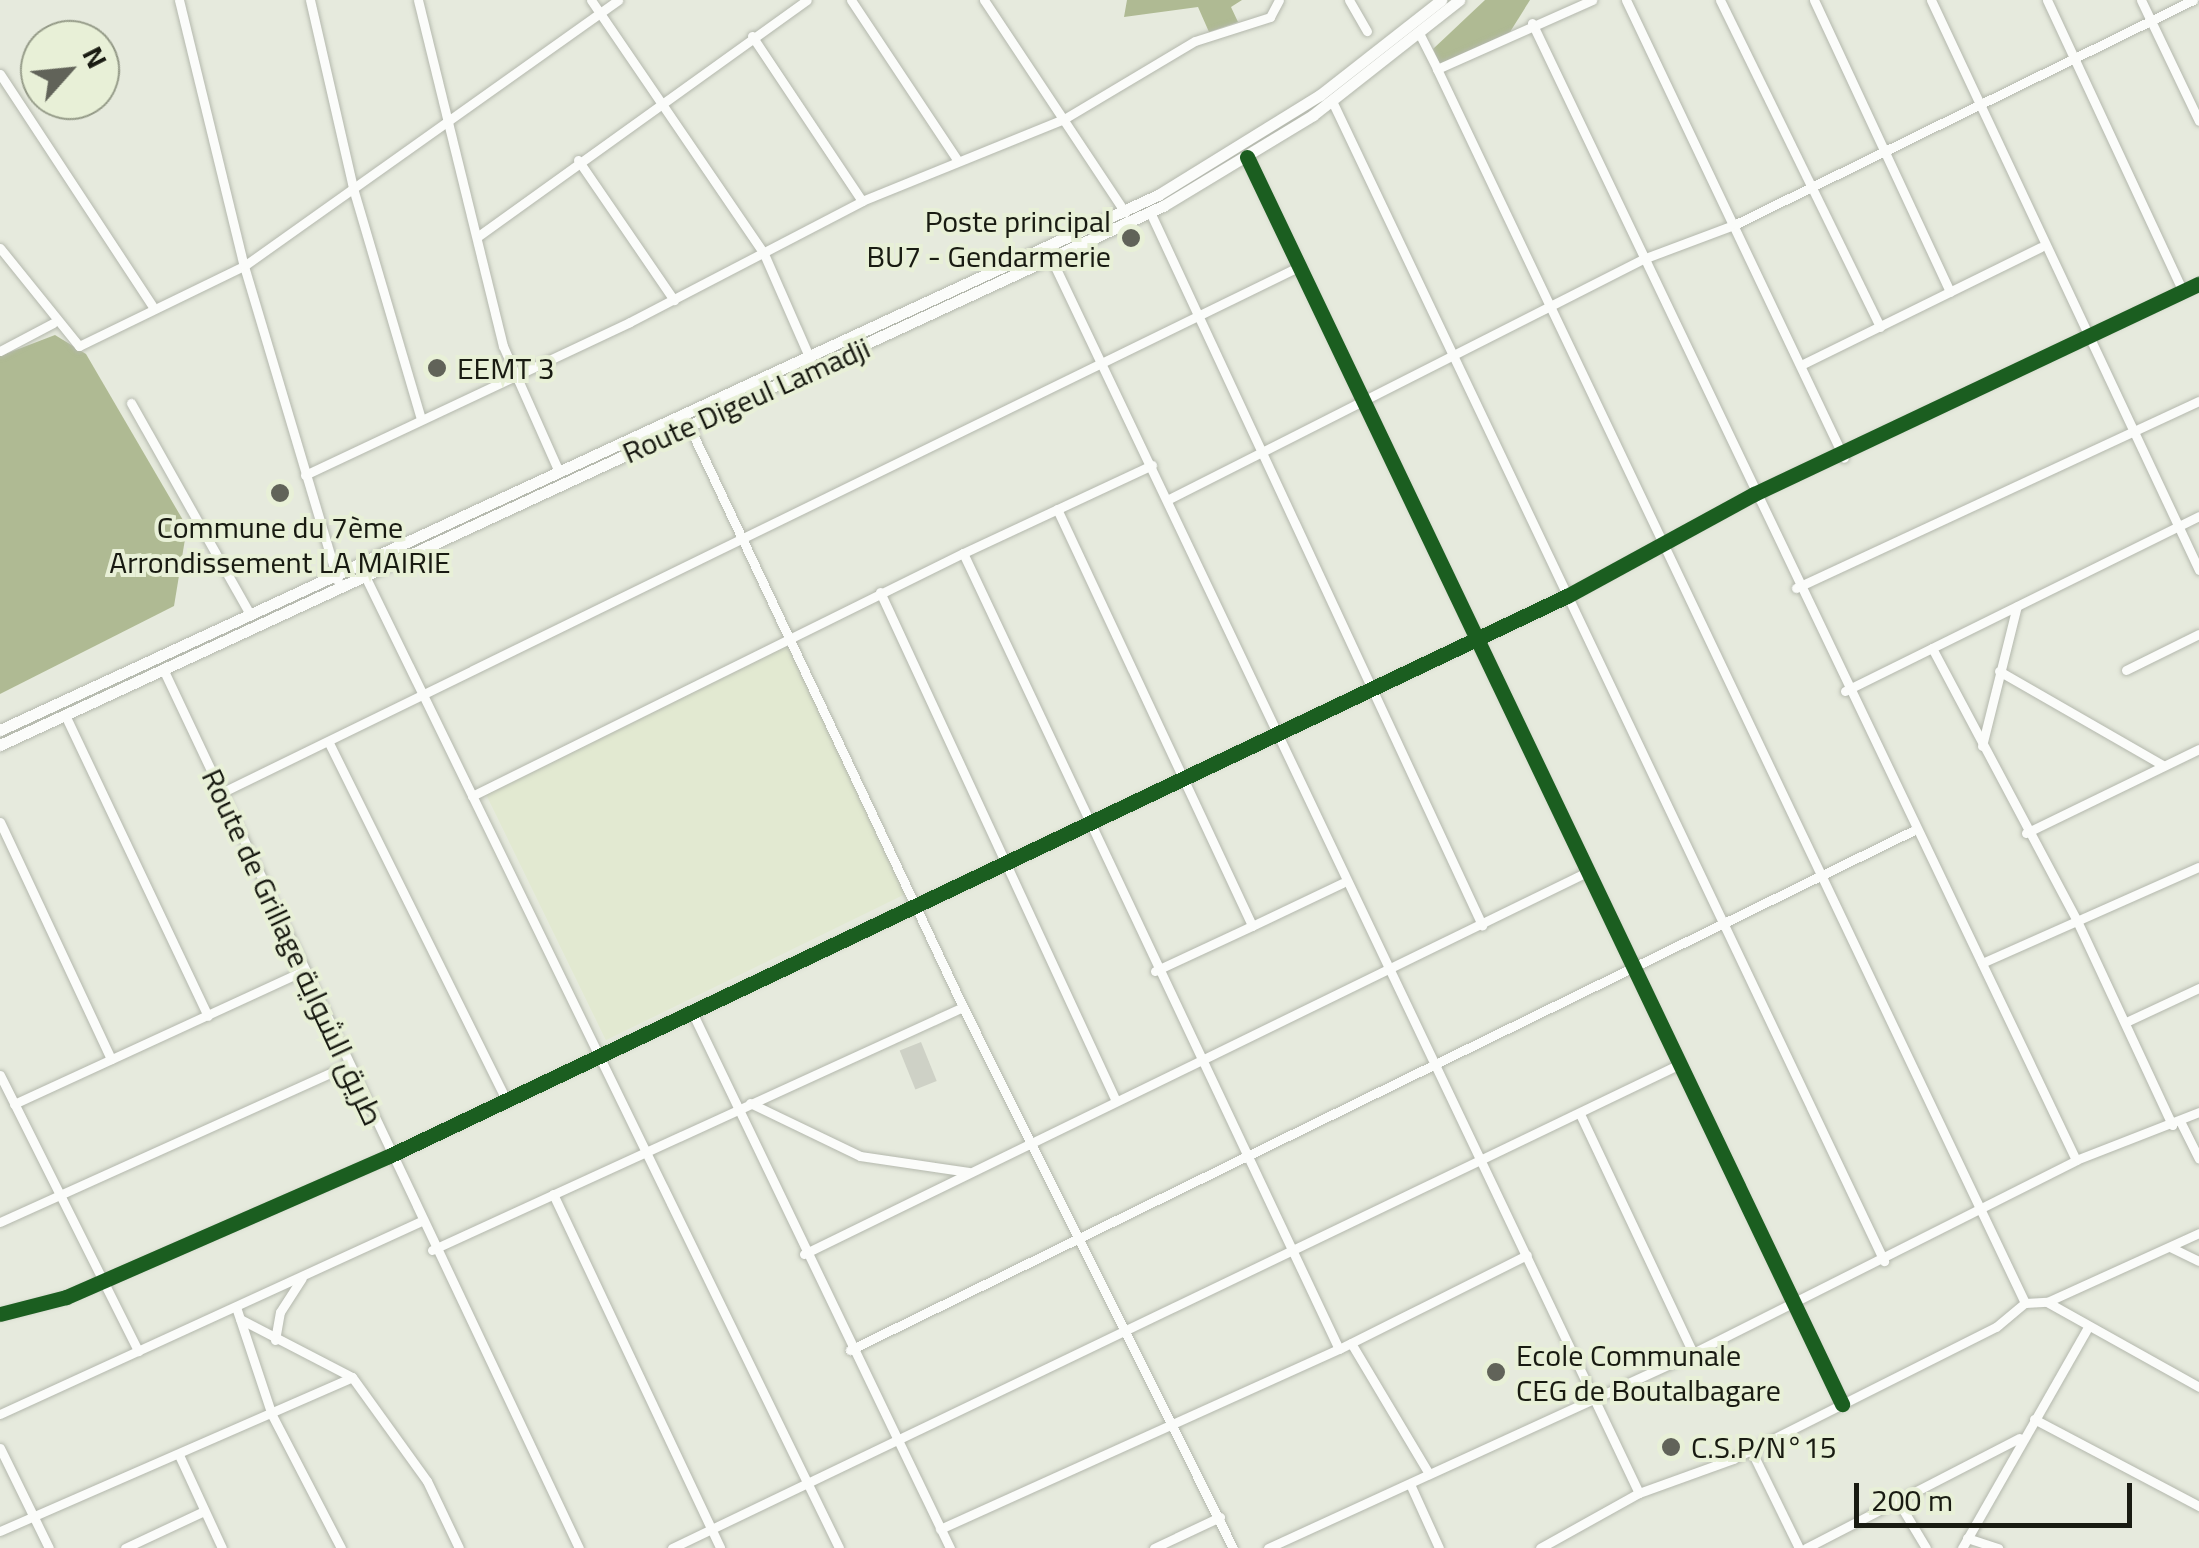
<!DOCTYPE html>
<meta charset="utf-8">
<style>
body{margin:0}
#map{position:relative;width:2199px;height:1548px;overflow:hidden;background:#e6eadd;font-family:Georgia,Cairo,serif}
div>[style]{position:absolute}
.built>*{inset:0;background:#e2e9d1;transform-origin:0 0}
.water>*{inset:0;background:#afba93}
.building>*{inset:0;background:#ced1c6;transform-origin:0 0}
.roads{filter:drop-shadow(0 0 2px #b4b8ad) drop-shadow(0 0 2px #b4b8ad)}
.minor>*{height:9px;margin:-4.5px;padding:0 4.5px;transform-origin:4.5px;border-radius:4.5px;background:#fbfcfa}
.major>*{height:11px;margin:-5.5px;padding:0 5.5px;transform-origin:5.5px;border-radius:5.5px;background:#fbfcfa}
.cycleway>*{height:15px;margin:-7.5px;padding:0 7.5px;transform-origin:7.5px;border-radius:7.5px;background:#1b5e20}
.dots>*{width:28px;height:28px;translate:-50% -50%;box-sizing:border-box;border:5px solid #e8f0d7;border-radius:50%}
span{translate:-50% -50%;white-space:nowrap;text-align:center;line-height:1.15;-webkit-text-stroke:8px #e8f0d7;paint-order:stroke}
.poi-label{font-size:30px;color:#191b12}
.right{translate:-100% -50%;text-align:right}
.left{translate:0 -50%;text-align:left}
.street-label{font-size:30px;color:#191b12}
.north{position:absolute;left:20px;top:20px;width:100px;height:100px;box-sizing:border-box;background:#e8f0d7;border:2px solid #959b88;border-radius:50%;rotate:63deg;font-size:28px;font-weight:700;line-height:40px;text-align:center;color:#191b12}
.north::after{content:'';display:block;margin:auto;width:35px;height:45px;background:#616359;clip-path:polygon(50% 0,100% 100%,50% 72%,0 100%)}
.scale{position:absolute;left:1854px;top:1483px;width:278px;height:45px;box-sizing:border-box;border:5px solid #191b12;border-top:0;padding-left:12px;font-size:30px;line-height:35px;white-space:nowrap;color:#191b12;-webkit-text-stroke:8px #e8f0d7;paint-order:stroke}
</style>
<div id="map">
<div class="built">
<div style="left:786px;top:643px;width:278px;height:336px;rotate:64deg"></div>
</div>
<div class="water">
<div style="clip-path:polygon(1127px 0,1242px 0,1231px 7px,1238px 22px,1209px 32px,1198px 7px,1124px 17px)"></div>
<div style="clip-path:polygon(1485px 0,1530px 0,1510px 32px,1440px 65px,1433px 49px)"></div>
<div style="clip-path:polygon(55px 335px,86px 354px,187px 527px,174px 606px,0 694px,0 356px)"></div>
</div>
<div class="building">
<div style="left:921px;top:1042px;width:42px;height:23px;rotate:68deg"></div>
</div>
<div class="roads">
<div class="minor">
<div style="left:179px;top:0;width:274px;rotate:76.3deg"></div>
<div style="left:244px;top:266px;width:329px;rotate:73.4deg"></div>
<div style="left:310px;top:0;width:193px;rotate:77.1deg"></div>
<div style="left:353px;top:188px;width:241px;rotate:73.6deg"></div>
<div style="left:418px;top:0;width:356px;rotate:76.2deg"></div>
<div style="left:503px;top:346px;width:138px;rotate:66deg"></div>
<div style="left:591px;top:0;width:307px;rotate:55.7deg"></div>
<div style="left:764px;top:254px;width:115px;rotate:66.3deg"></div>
<div style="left:851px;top:0;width:190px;rotate:56.4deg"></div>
<div style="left:984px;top:0;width:255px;rotate:56.4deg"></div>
<div style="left:1349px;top:0;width:36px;rotate:60deg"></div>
<div style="left:1626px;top:0;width:507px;rotate:64.55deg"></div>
<div style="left:1720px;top:0;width:364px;rotate:63.9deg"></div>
<div style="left:1814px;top:0;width:322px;rotate:65deg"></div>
<div style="left:1931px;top:0;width:630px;rotate:64.82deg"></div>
<div style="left:2047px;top:0;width:321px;rotate:65deg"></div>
<div style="left:2141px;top:0;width:134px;rotate:64.4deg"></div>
<div style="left:1532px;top:23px;width:1260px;rotate:64.43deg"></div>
<div style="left:1420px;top:35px;width:38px;rotate:63deg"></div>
<div style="left:1437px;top:69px;width:170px;rotate:-24deg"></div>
<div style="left:752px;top:36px;width:198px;rotate:56.3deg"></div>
<div style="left:1437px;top:69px;width:1367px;rotate:64.52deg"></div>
<div style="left:0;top:74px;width:277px;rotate:56.7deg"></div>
<div style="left:1332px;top:101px;width:1285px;rotate:64.55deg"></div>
<div style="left:1247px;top:157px;width:1382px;rotate:64.49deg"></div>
<div style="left:578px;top:160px;width:170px;rotate:55.6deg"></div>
<div style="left:1150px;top:212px;width:787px;rotate:65.03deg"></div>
<div style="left:477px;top:237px;width:406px;rotate:-35.7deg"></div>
<div style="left:0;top:248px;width:126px;rotate:51.1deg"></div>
<div style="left:79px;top:346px;width:183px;rotate:-25.9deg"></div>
<div style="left:244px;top:266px;width:459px;rotate:-35.4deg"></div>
<div style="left:1050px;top:256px;width:1370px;rotate:64.54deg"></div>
<div style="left:0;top:351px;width:60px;rotate:-27.8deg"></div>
<div style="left:1801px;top:365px;width:267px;rotate:-26.2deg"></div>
<div style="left:131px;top:403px;width:242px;rotate:60.6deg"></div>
<div style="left:689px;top:426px;width:642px;rotate:64.75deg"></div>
<div style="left:963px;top:1007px;width:605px;rotate:63.48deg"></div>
<div style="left:1152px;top:465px;width:208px;rotate:155deg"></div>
<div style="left:963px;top:553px;width:880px;rotate:64.72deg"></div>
<div style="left:305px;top:475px;width:359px;rotate:-25.2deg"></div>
<div style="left:630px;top:322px;width:262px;rotate:-27.5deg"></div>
<div style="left:862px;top:201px;width:218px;rotate:-22.1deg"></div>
<div style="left:1064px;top:119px;width:152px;rotate:-30.8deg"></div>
<div style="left:1195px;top:41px;width:79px;rotate:-17.7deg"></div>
<div style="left:1270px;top:17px;width:19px;rotate:-62deg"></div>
<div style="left:1167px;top:500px;width:534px;rotate:-26.85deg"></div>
<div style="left:1643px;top:259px;width:99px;rotate:-20.6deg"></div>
<div style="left:1736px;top:224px;width:509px;rotate:-26.11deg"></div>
<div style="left:1057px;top:509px;width:460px;rotate:64.9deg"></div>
<div style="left:1252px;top:926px;width:100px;rotate:-25.5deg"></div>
<div style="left:365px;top:576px;width:1081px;rotate:64deg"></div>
<div style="left:1796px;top:588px;width:444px;rotate:-24.9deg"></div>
<div style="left:880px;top:592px;width:561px;rotate:65.13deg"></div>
<div style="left:1932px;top:648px;width:311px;rotate:62deg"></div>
<div style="left:2078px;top:923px;width:223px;rotate:65deg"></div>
<div style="left:2126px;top:670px;width:81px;rotate:-26.3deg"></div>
<div style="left:164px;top:671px;width:970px;rotate:64.68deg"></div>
<div style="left:1999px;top:671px;width:190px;rotate:29.9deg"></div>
<div style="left:1845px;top:691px;width:395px;rotate:-26.3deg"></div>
<div style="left:65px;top:715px;width:333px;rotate:64.6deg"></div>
<div style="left:329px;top:743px;width:400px;rotate:63.6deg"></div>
<div style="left:1982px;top:746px;width:144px;rotate:-76deg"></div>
<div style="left:221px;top:793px;width:1201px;rotate:-26.03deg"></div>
<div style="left:472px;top:796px;width:548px;rotate:-26.33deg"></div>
<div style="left:0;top:822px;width:262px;rotate:64.9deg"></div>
<div style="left:2026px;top:833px;width:192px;rotate:-25.9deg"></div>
<div style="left:1982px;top:963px;width:237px;rotate:-23.9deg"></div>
<div style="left:1155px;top:971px;width:107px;rotate:-24.9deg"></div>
<div style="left:692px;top:1012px;width:595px;rotate:64.3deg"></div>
<div style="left:2126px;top:1022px;width:81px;rotate:-25deg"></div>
<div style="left:0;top:1075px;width:309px;rotate:63.4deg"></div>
<div style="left:750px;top:1103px;width:122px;rotate:25.7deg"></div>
<div style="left:860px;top:1156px;width:110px;rotate:8.4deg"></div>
<div style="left:14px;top:1104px;width:320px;rotate:-24.7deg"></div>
<div style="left:1580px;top:1114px;width:264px;rotate:64.7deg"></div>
<div style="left:2180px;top:1121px;width:42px;rotate:63.4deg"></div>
<div style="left:553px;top:1194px;width:391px;rotate:64.7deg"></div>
<div style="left:0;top:1222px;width:382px;rotate:-24.3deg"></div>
<div style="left:2170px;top:1247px;width:32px;rotate:26deg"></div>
<div style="left:432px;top:1250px;width:584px;rotate:-24.59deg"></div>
<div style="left:804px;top:1254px;width:869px;rotate:-26deg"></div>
<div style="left:2047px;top:1302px;width:174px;rotate:29.2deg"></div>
<div style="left:236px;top:1307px;width:114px;rotate:71.6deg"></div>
<div style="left:272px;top:1415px;width:150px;rotate:62.6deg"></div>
<div style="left:0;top:1314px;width:68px;rotate:-14.4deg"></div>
<div style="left:66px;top:1297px;width:352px;rotate:-23.6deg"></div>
<div style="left:389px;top:1156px;width:1304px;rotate:-25.43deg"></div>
<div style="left:1567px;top:596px;width:213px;rotate:-28.6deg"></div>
<div style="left:1754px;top:494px;width:492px;rotate:-25.3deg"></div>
<div style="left:240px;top:1319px;width:126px;rotate:27.4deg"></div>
<div style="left:275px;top:1340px;width:28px;rotate:-80deg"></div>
<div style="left:280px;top:1312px;width:40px;rotate:-57.1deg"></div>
<div style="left:1351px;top:1343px;width:152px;rotate:59.2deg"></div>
<div style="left:850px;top:1350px;width:1182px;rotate:-26.04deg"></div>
<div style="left:0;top:1414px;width:462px;rotate:-24.6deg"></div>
<div style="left:2034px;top:1419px;width:187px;rotate:27.8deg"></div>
<div style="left:0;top:1448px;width:111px;rotate:63.9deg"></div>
<div style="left:1751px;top:1450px;width:109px;rotate:63.9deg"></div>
<div style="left:179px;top:1455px;width:102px;rotate:65.2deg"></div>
<div style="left:1410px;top:1484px;width:70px;rotate:65.6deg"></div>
<div style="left:1896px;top:1498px;width:58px;rotate:59deg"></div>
<div style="left:940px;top:1529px;width:438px;rotate:-24.3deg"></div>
<div style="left:1339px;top:1349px;width:210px;rotate:-26.6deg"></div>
<div style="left:0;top:1531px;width:384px;rotate:-23.6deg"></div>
<div style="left:352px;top:1377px;width:128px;rotate:54.2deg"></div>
<div style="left:427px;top:1481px;width:74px;rotate:64.5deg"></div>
<div style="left:1967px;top:1538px;width:33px;rotate:18deg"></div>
<div style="left:125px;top:1548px;width:87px;rotate:-25.1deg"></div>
<div style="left:672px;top:1548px;width:1116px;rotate:-25.65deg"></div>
<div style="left:1154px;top:1548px;width:73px;rotate:-25.2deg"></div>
<div style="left:1268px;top:1548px;width:468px;rotate:-24.6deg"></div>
<div style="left:1693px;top:1353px;width:429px;rotate:-26.7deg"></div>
<div style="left:2076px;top:1160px;width:132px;rotate:-21.3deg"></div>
<div style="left:1540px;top:1548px;width:113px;rotate:-29.1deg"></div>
<div style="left:1639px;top:1493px;width:100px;rotate:-19.9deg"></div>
<div style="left:1733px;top:1459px;width:294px;rotate:-26.7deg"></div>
<div style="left:1996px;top:1327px;width:38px;rotate:-40deg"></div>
<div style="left:2025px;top:1303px;width:22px;rotate:-3deg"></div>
<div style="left:2047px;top:1302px;width:167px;rotate:-24.4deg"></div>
<div style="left:1806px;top:1548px;width:240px;rotate:-27.3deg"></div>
<div style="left:1962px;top:1548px;width:254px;rotate:-60.3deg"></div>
</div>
<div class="major">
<div style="left:0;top:730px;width:1276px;rotate:-24.8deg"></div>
<div style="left:1158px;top:195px;width:190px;rotate:-31.7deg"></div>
<div style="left:1320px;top:95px;width:154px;rotate:-38.1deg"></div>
<div style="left:0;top:745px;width:1282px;rotate:-24.87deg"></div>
<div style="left:1163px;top:206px;width:175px;rotate:-31.2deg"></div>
<div style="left:1313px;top:115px;width:186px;rotate:-38.2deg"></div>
</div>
</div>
<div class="cycleway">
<div style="left:1247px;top:157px;width:1382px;rotate:64.49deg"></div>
<div style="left:0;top:1314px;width:68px;rotate:-14.4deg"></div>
<div style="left:66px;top:1297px;width:352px;rotate:-23.6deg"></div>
<div style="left:389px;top:1156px;width:1304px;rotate:-25.43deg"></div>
<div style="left:1567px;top:596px;width:213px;rotate:-28.6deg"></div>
<div style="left:1754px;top:494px;width:492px;rotate:-25.3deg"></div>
</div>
<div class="dots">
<div style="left:1131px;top:238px;background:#616359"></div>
<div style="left:437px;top:368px;background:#616359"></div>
<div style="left:280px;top:493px;background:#616359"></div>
<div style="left:1496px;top:1372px;background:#616359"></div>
<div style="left:1671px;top:1447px;background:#616359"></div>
</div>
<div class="poi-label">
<span class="right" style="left:1111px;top:238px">Poste principal<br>BU7 - Gendarmerie</span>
<span class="left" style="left:457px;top:368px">EEMT 3</span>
<span style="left:280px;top:544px">Commune du 7ème<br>Arrondissement LA MAIRIE</span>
<span class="left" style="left:1516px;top:1372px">Ecole Communale<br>CEG de Boutalbagare</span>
<span class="left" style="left:1691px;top:1447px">C.S.P/N°15</span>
</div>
<div class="street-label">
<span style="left:746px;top:400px;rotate:-24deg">Route Digeul Lamadji</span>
<span style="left:293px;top:947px;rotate:65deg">Route de Grillage طريق الشواية</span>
</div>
<div class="north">N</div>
<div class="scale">200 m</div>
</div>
